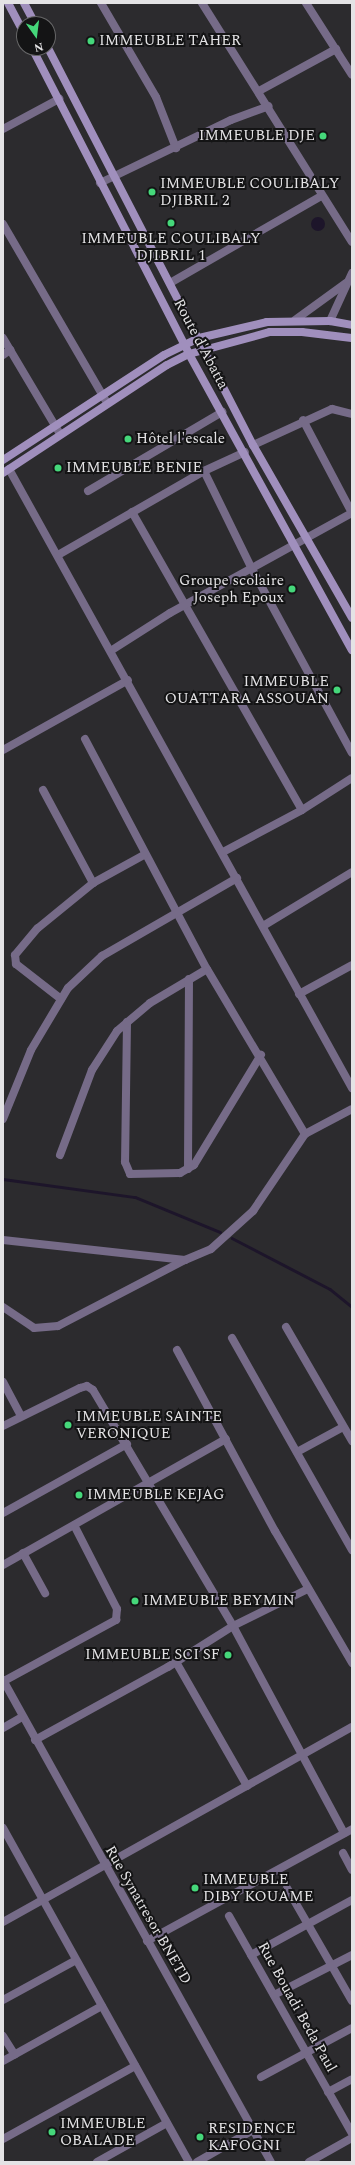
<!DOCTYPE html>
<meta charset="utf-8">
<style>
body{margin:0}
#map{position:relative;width:355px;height:2165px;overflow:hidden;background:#2c2b2e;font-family:Spectral,serif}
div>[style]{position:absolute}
.water>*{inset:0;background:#1d152a}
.round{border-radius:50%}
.stream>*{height:2.5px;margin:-1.25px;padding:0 1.25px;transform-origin:1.25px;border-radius:1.25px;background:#1d152a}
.street>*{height:8px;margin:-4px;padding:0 4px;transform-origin:4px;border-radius:4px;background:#766b88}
.secondary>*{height:8px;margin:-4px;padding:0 4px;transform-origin:4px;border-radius:4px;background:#a08fbd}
.dots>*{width:11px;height:11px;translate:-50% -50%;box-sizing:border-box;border:2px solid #141415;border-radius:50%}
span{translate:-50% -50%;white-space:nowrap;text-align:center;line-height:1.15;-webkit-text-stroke:4px #141415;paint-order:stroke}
.poi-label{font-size:15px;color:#e4e3e5}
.left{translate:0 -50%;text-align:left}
.right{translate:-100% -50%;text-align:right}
.street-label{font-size:15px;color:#e4e3e5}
.frame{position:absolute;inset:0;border:4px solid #e4e3e5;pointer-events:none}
.north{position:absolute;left:16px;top:16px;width:40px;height:40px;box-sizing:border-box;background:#141415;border:1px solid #676768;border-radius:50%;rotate:166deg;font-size:11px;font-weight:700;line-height:16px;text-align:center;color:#e4e3e5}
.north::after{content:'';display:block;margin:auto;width:14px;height:18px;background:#45d77a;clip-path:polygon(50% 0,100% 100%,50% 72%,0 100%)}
</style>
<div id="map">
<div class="water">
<div class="round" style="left:311px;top:217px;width:14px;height:14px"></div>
</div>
<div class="stream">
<div style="left:3px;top:1179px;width:133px;rotate:7.8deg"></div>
<div style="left:135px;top:1197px;width:92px;rotate:22.4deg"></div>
<div style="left:232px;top:1238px;width:110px;rotate:27.5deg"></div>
<div style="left:330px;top:1289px;width:28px;rotate:39deg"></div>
</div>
<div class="street">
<div style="left:101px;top:3px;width:109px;rotate:59.7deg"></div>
<div style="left:156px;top:97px;width:55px;rotate:68.6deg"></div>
<div style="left:202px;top:3px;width:282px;rotate:57.9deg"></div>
<div style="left:306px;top:3px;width:85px;rotate:57.4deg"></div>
<div style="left:259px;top:91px;width:88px;rotate:-28.6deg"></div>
<div style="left:3px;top:129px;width:64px;rotate:-28.2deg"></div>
<div style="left:100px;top:183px;width:145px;rotate:-25.7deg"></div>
<div style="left:231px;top:120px;width:40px;rotate:-20.2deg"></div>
<div style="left:3px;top:224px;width:207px;rotate:59.8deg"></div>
<div style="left:170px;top:283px;width:174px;rotate:-29.9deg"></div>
<div style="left:295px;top:320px;width:63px;rotate:-36deg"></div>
<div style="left:330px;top:321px;width:53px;rotate:-65.4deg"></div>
<div style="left:3px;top:338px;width:112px;rotate:59.3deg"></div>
<div style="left:3px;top:355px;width:9px;rotate:-36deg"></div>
<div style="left:253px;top:445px;width:87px;rotate:-24.5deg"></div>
<div style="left:332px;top:409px;width:21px;rotate:14deg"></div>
<div style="left:9px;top:469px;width:708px;rotate:61.01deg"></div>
<div style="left:204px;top:471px;width:109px;rotate:63.9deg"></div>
<div style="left:252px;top:569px;width:209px;rotate:61.5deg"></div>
<div style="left:88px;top:491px;width:156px;rotate:-30.5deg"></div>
<div style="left:132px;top:512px;width:343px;rotate:60.3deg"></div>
<div style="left:302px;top:810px;width:59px;rotate:-32.6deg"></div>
<div style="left:58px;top:555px;width:168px;rotate:-29.9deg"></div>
<div style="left:204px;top:471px;width:45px;rotate:-24.9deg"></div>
<div style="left:112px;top:650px;width:69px;rotate:-32.5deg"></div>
<div style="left:170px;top:613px;width:208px;rotate:-28.8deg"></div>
<div style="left:352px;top:513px;width:105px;rotate:-117.8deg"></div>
<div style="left:85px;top:739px;width:260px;rotate:62.1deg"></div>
<div style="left:207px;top:969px;width:192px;rotate:59.3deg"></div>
<div style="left:3px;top:750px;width:143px;rotate:-29.2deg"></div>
<div style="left:43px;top:790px;width:106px;rotate:61.7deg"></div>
<div style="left:223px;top:852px;width:89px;rotate:-28deg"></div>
<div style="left:263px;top:926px;width:104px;rotate:-31.2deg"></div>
<div style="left:299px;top:994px;width:60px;rotate:-28.7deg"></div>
<div style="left:61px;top:999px;width:57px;rotate:-142.1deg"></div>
<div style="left:16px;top:964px;width:9px;rotate:-96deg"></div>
<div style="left:15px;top:955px;width:35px;rotate:-50deg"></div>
<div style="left:38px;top:928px;width:71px;rotate:-39.3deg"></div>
<div style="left:93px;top:883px;width:58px;rotate:-28.8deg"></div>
<div style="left:127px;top:1022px;width:140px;rotate:90.8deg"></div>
<div style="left:125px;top:1162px;width:13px;rotate:67deg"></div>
<div style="left:130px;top:1174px;width:50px;rotate:-1.1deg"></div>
<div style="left:180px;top:1173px;width:16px;rotate:-30deg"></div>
<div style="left:194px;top:1165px;width:129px;rotate:-58.7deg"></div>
<div style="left:3px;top:1119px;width:74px;rotate:-67.9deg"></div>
<div style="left:31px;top:1050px;width:72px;rotate:-59.2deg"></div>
<div style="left:68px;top:988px;width:47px;rotate:-43.3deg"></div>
<div style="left:102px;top:956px;width:156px;rotate:-30deg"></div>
<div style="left:60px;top:1155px;width:91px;rotate:-69.4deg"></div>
<div style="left:92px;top:1070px;width:46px;rotate:-57.3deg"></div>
<div style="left:117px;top:1031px;width:43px;rotate:-40.3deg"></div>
<div style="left:150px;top:1003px;width:66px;rotate:-30.8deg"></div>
<div style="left:188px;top:1169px;width:190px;rotate:-89.7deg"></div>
<div style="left:3px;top:1240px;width:183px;rotate:6.3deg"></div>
<div style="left:185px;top:1260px;width:28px;rotate:-23deg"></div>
<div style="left:211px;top:1249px;width:57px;rotate:-42.1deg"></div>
<div style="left:253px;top:1211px;width:93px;rotate:-56deg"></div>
<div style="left:305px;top:1134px;width:53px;rotate:-28deg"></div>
<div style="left:3px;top:1307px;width:37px;rotate:34deg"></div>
<div style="left:34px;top:1328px;width:24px;rotate:-5deg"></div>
<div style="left:58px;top:1326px;width:143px;rotate:-27.5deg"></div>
<div style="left:286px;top:1327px;width:132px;rotate:59.9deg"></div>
<div style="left:232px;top:1338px;width:244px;rotate:60.5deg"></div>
<div style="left:177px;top:1350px;width:206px;rotate:61.6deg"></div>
<div style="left:275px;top:1531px;width:153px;rotate:59.7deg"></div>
<div style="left:3px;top:1382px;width:38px;rotate:62deg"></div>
<div style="left:3px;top:1426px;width:86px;rotate:-26.3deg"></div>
<div style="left:80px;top:1388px;width:7px;rotate:-16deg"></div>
<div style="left:87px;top:1386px;width:7px;rotate:34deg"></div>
<div style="left:93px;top:1390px;width:274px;rotate:59.3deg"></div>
<div style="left:233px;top:1626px;width:235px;rotate:61.8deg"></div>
<div style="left:297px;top:1452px;width:52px;rotate:-28.5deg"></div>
<div style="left:3px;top:1513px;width:142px;rotate:-29.1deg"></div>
<div style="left:23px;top:1553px;width:46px;rotate:61.2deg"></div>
<div style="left:3px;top:1565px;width:256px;rotate:-29.5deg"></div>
<div style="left:176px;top:1662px;width:143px;rotate:60.2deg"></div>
<div style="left:3px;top:1680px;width:551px;rotate:60.93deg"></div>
<div style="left:4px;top:1681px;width:128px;rotate:-28.6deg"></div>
<div style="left:116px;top:1620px;width:11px;rotate:-85deg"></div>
<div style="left:117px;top:1609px;width:94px;rotate:-117.1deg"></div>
<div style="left:3px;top:1728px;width:22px;rotate:-30deg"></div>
<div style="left:35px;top:1740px;width:152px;rotate:-28.8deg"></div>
<div style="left:168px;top:1667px;width:77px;rotate:-32.2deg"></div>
<div style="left:233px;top:1626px;width:84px;rotate:-26.3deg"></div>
<div style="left:3px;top:1828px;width:382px;rotate:60.9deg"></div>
<div style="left:343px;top:1853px;width:19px;rotate:62deg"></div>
<div style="left:287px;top:1888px;width:130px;rotate:60.1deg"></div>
<div style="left:229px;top:1916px;width:249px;rotate:60.5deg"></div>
<div style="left:3px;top:1922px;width:400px;rotate:-29.2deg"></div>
<div style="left:147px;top:1941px;width:234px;rotate:-28.6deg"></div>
<div style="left:251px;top:1955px;width:115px;rotate:-28.6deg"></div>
<div style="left:274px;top:1995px;width:88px;rotate:-27.1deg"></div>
<div style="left:3px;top:2000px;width:83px;rotate:-28.7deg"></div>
<div style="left:3px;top:2036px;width:22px;rotate:58deg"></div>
<div style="left:3px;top:2061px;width:113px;rotate:-29.1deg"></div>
<div style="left:261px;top:2077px;width:103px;rotate:-28.3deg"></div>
<div style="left:328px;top:2092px;width:27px;rotate:-28deg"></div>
<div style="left:3px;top:2139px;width:151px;rotate:-28.9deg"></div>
<div style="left:97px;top:2162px;width:80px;rotate:-29.1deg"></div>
<div style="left:197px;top:2162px;width:64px;rotate:-29.7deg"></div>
<div style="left:309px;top:2162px;width:49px;rotate:-29.2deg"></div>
</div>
<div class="secondary">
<div style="left:8px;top:3px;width:34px;rotate:62deg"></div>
<div style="left:24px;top:3px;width:24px;rotate:62deg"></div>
<div style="left:32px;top:48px;width:344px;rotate:62.8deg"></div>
<div style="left:189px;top:354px;width:338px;rotate:61.2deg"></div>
<div style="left:48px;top:48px;width:447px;rotate:62.7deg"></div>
<div style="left:253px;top:445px;width:199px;rotate:60.2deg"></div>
<div style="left:3px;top:460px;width:192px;rotate:-33.1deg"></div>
<div style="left:164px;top:355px;width:39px;rotate:-26deg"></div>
<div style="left:199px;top:338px;width:70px;rotate:-13.2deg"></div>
<div style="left:267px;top:322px;width:63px;rotate:-0.9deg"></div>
<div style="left:330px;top:321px;width:22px;rotate:10deg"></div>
<div style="left:3px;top:473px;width:196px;rotate:-33.4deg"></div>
<div style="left:167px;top:365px;width:25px;rotate:-27deg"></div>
<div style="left:189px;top:354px;width:84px;rotate:-15.2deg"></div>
<div style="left:270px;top:332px;width:32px"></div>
<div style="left:302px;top:332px;width:50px;rotate:6.8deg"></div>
</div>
<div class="dots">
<div style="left:91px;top:41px;background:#45d77a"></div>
<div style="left:323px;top:136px;background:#45d77a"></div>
<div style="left:152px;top:192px;background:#45d77a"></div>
<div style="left:171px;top:223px;background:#45d77a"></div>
<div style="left:128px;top:439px;background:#45d77a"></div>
<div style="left:58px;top:468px;background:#45d77a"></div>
<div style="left:292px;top:589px;background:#45d77a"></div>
<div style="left:337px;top:690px;background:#45d77a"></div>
<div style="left:68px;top:1425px;background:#45d77a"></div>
<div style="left:79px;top:1495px;background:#45d77a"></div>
<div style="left:135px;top:1601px;background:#45d77a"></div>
<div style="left:228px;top:1655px;background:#45d77a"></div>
<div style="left:195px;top:1888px;background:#45d77a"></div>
<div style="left:52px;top:2132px;background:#45d77a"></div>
<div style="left:200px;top:2137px;background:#45d77a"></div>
</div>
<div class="poi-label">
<span class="left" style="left:99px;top:41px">IMMEUBLE TAHER</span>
<span class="right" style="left:315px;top:136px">IMMEUBLE DJE</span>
<span class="left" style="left:160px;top:192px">IMMEUBLE COULIBALY<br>DJIBRIL 2</span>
<span style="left:171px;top:247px">IMMEUBLE COULIBALY<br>DJIBRIL 1</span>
<span class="left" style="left:136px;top:439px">Hôtel l'escale</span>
<span class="left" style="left:66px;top:468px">IMMEUBLE BENIE</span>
<span class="right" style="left:284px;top:589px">Groupe scolaire<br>Joseph Epoux</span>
<span class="right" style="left:329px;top:690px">IMMEUBLE<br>OUATTARA ASSOUAN</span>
<span class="left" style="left:76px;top:1425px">IMMEUBLE SAINTE<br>VERONIQUE</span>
<span class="left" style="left:87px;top:1495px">IMMEUBLE KEJAG</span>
<span class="left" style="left:143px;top:1601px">IMMEUBLE BEYMIN</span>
<span class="right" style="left:220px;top:1655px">IMMEUBLE SCI SF</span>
<span class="left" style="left:203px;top:1888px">IMMEUBLE<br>DIBY KOUAME</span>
<span class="left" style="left:60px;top:2132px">IMMEUBLE<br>OBALADE</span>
<span class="left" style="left:208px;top:2137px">RESIDENCE<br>KAFOGNI</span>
</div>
<div class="street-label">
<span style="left:201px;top:344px;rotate:62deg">Route d'Abatta</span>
<span style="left:148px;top:1915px;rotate:60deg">Rue Synatresor BNETD</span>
<span style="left:297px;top:2007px;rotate:61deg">Rue Bouadi Beda Paul</span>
</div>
<div class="frame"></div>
<div class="north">N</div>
</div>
